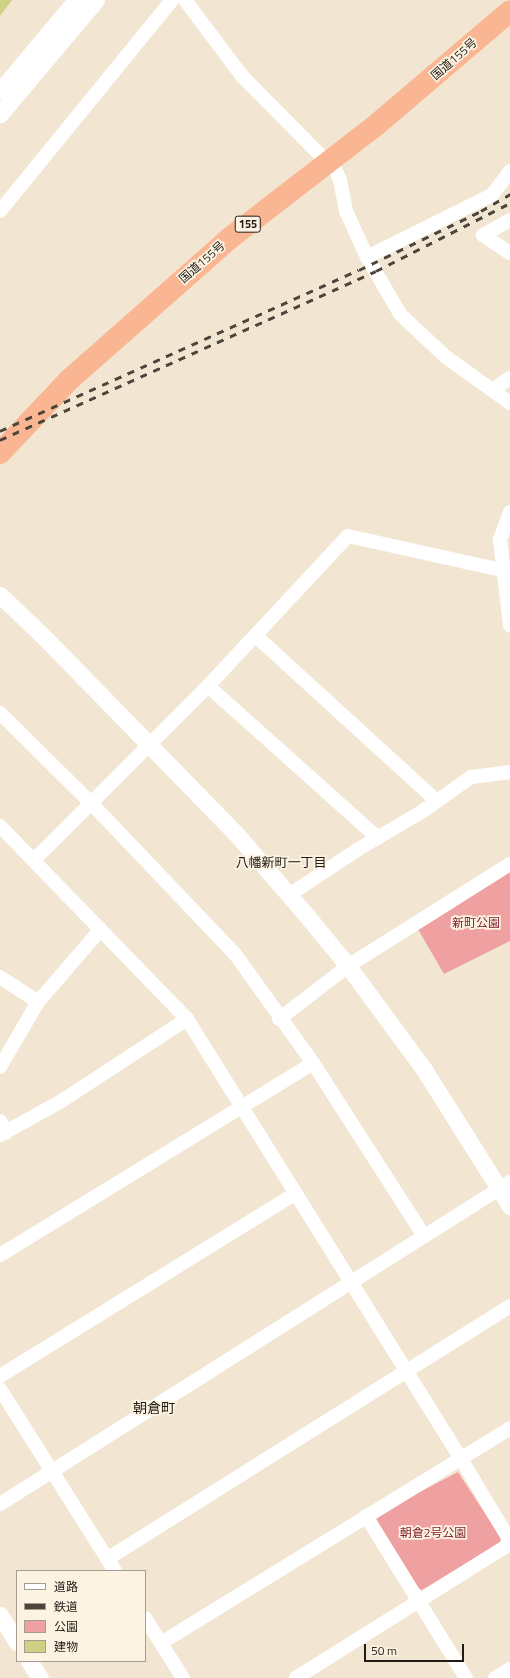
<!DOCTYPE html>
<meta charset="utf-8">
<style>
body{margin:0}
#map{position:relative;width:510px;height:1678px;overflow:hidden;background:#f2e6d2;font-family:"Titillium Web","Noto Sans JP",sans-serif}
div>[style]{position:absolute}
.green>*{inset:0;background:#efa1a2}
.building>*{inset:0;background:#ced184}
.minor>*{height:14px;margin:-7px;padding:0 7px;transform-origin:7px;border-radius:7px;background:#fff}
.tertiary>*{height:17px;margin:-8.5px;padding:0 8.5px;transform-origin:8.5px;border-radius:8.5px;background:#fff}
.trunk>*{height:22px;margin:-11px;padding:0 11px;transform-origin:11px;border-radius:11px;background:#fab692}
.rail>*{height:3px;margin-top:-1.5px;transform-origin:0;background:repeating-linear-gradient(90deg,#4b453c 0 7px,transparent 0 14px)}
span{translate:-50% -50%;white-space:nowrap;text-align:center;line-height:1.15;-webkit-text-stroke:3.5px #fdf3e3;paint-order:stroke}
.shield-label span{padding:1px 3px;background:#fdf3e3;border:1px solid;border-radius:3px;-webkit-text-stroke-width:0}
.shield-label{font-size:11px;color:#201c15;font-weight:700}
.street-label{font-size:12px;color:#201c15}
.park-label{font-size:12px;color:#80222d}
.neighbourhood-label{font-size:13px;color:#201c15}
.quarter-label{font-size:14px;color:#201c15}
.legend{position:absolute;left:16px;top:1570px;width:130px;height:92px;box-sizing:border-box;background:#fdf3e3;border:1px solid #a59d91;margin:0;padding:5px 7px;list-style:none;font-size:12px;color:#201c15}
.legend li{display:flex;align-items:center;gap:8px;height:20px}
.legend b{width:20px;border:1px solid #a59d91}
.scale{position:absolute;left:364px;top:1644px;width:100px;height:18px;box-sizing:border-box;border:2px solid #201c15;border-top:0;padding-left:5px;font-size:12px;line-height:14px;white-space:nowrap;color:#201c15;-webkit-text-stroke:3px #fdf3e3;paint-order:stroke}
</style>
<div id="map">
<div class="green">
<div style="clip-path:polygon(510px 864px,510px 941px,444px 974px,415px 924px)"></div>
<div style="clip-path:polygon(458px 1472px,501px 1538px,500px 1543px,422px 1590px,418px 1588px,374px 1516px)"></div>
</div>
<div class="building">
<div style="clip-path:polygon(0 0,12px 0,0 16px)"></div>
</div>
<div class="minor">
<div style="left:185px;top:0;width:95px;rotate:53.1deg"></div>
<div style="left:242px;top:76px;width:122px;rotate:45.3deg"></div>
<div style="left:328px;top:163px;width:3px;rotate:-18deg"></div>
<div style="left:331px;top:162px;width:20px;rotate:63deg"></div>
<div style="left:340px;top:180px;width:32px;rotate:79deg"></div>
<div style="left:346px;top:211px;width:51px;rotate:65.5deg"></div>
<div style="left:367px;top:257px;width:66px;rotate:59.9deg"></div>
<div style="left:400px;top:314px;width:63px;rotate:43.1deg"></div>
<div style="left:446px;top:357px;width:79px;rotate:35.7deg"></div>
<div style="left:0;top:211px;width:272px;rotate:-50.8deg"></div>
<div style="left:510px;top:220px;width:31px;rotate:151deg"></div>
<div style="left:483px;top:235px;width:32px;rotate:34deg"></div>
<div style="left:367px;top:257px;width:140px;rotate:-26.4deg"></div>
<div style="left:492px;top:195px;width:30px;rotate:-53deg"></div>
<div style="left:494px;top:389px;width:19px;rotate:-35deg"></div>
<div style="left:510px;top:512px;width:30px;rotate:110deg"></div>
<div style="left:500px;top:540px;width:86px;rotate:83.3deg"></div>
<div style="left:256px;top:636px;width:245px;rotate:42.4deg"></div>
<div style="left:208px;top:686px;width:228px;rotate:41.8deg"></div>
<div style="left:0;top:713px;width:129px;rotate:44.7deg"></div>
<div style="left:92px;top:804px;width:207px;rotate:46.4deg"></div>
<div style="left:235px;top:954px;width:134px;rotate:54.4deg"></div>
<div style="left:313px;top:1063px;width:206px;rotate:57.3deg"></div>
<div style="left:0;top:826px;width:269px;rotate:45.9deg"></div>
<div style="left:187px;top:1019px;width:516px;rotate:58.07deg"></div>
<div style="left:460px;top:1457px;width:98px;rotate:59.2deg"></div>
<div style="left:34px;top:860px;width:246px;rotate:-45deg"></div>
<div style="left:208px;top:686px;width:205px;rotate:-47deg"></div>
<div style="left:348px;top:536px;width:157px;rotate:12.5deg"></div>
<div style="left:289px;top:895px;width:85px;rotate:-33.5deg"></div>
<div style="left:360px;top:848px;width:73px;rotate:-30.4deg"></div>
<div style="left:423px;top:811px;width:59px;rotate:-35.3deg"></div>
<div style="left:471px;top:777px;width:39px;rotate:-7deg"></div>
<div style="left:0;top:977px;width:45px;rotate:33.3deg"></div>
<div style="left:279px;top:1019px;width:87px;rotate:-37.5deg"></div>
<div style="left:348px;top:966px;width:191px;rotate:-32.2deg"></div>
<div style="left:0;top:1067px;width:75px;rotate:-59.7deg"></div>
<div style="left:38px;top:1002px;width:96px;rotate:-49.2deg"></div>
<div style="left:0;top:1121px;width:13px;rotate:61deg"></div>
<div style="left:0;top:1135px;width:68px;rotate:-28.8deg"></div>
<div style="left:60px;top:1102px;width:152px;rotate:-33.2deg"></div>
<div style="left:0;top:1255px;width:367px;rotate:-31.5deg"></div>
<div style="left:0;top:1376px;width:347px;rotate:-31.7deg"></div>
<div style="left:0;top:1389px;width:215px;rotate:57.7deg"></div>
<div style="left:0;top:1504px;width:603px;rotate:-32.27deg"></div>
<div style="left:366px;top:1516px;width:190px;rotate:58.3deg"></div>
<div style="left:107px;top:1559px;width:476px;rotate:-32.1deg"></div>
<div style="left:145px;top:1618px;width:71px;rotate:57.7deg"></div>
<div style="left:161px;top:1643px;width:410px;rotate:-31.6deg"></div>
<div style="left:296px;top:1678px;width:252px;rotate:-32.1deg"></div>
</div>
<div class="tertiary">
<div style="left:0;top:91px;width:119px;rotate:-50.1deg"></div>
<div style="left:0;top:114px;width:149px;rotate:-49.9deg"></div>
<div style="left:0;top:595px;width:62px;rotate:43.7deg"></div>
<div style="left:45px;top:638px;width:277px;rotate:45.7deg"></div>
<div style="left:238px;top:836px;width:106px;rotate:49.2deg"></div>
<div style="left:307px;top:916px;width:65px;rotate:50.6deg"></div>
<div style="left:348px;top:966px;width:130px;rotate:53.7deg"></div>
<div style="left:425px;top:1071px;width:160px;rotate:57.8deg"></div>
<div style="left:0;top:1615px;width:32px;rotate:58deg"></div>
<div style="left:29px;top:1661px;width:20px;rotate:57deg"></div>
<div style="left:496px;top:1678px;width:16px;rotate:-30deg"></div>
</div>
<div class="trunk">
<div style="left:0;top:453px;width:100px;rotate:-46.6deg"></div>
<div style="left:69px;top:380px;width:215px;rotate:-41.4deg"></div>
<div style="left:230px;top:238px;width:183px;rotate:-37.7deg"></div>
<div style="left:375px;top:126px;width:177px;rotate:-40.4deg"></div>
</div>
<div class="rail">
<div style="left:0;top:431px;width:393px;rotate:-24.2deg"></div>
<div style="left:359px;top:270px;width:136px;rotate:-25.8deg"></div>
<div style="left:481px;top:211px;width:34px;rotate:-30deg"></div>
<div style="left:0;top:440px;width:412px;rotate:-24.2deg"></div>
<div style="left:376px;top:271px;width:150px;rotate:-26.9deg"></div>
</div>
<div class="shield-label">
<span style="left:248px;top:224px">155</span>
</div>
<div class="street-label">
<span style="left:454px;top:59px;rotate:-41deg">国道155号</span>
<span style="left:202px;top:262px;rotate:-41deg">国道155号</span>
</div>
<div class="park-label">
<span style="left:476px;top:923px">新町公園</span>
<span style="left:433px;top:1533px">朝倉2号公園</span>
</div>
<div class="neighbourhood-label">
<span style="left:281px;top:862px">八幡新町一丁目</span>
</div>
<div class="quarter-label">
<span style="left:154px;top:1408px">朝倉町</span>
</div>
<ul class="legend">
<li><b style="height:5px;background:#fff"></b>道路</li>
<li><b style="height:5px;background:#4b453c"></b>鉄道</li>
<li><b style="height:11px;background:#efa1a2"></b>公園</li>
<li><b style="height:11px;background:#ced184"></b>建物</li>
</ul>
<div class="scale">50 m</div>
</div>
